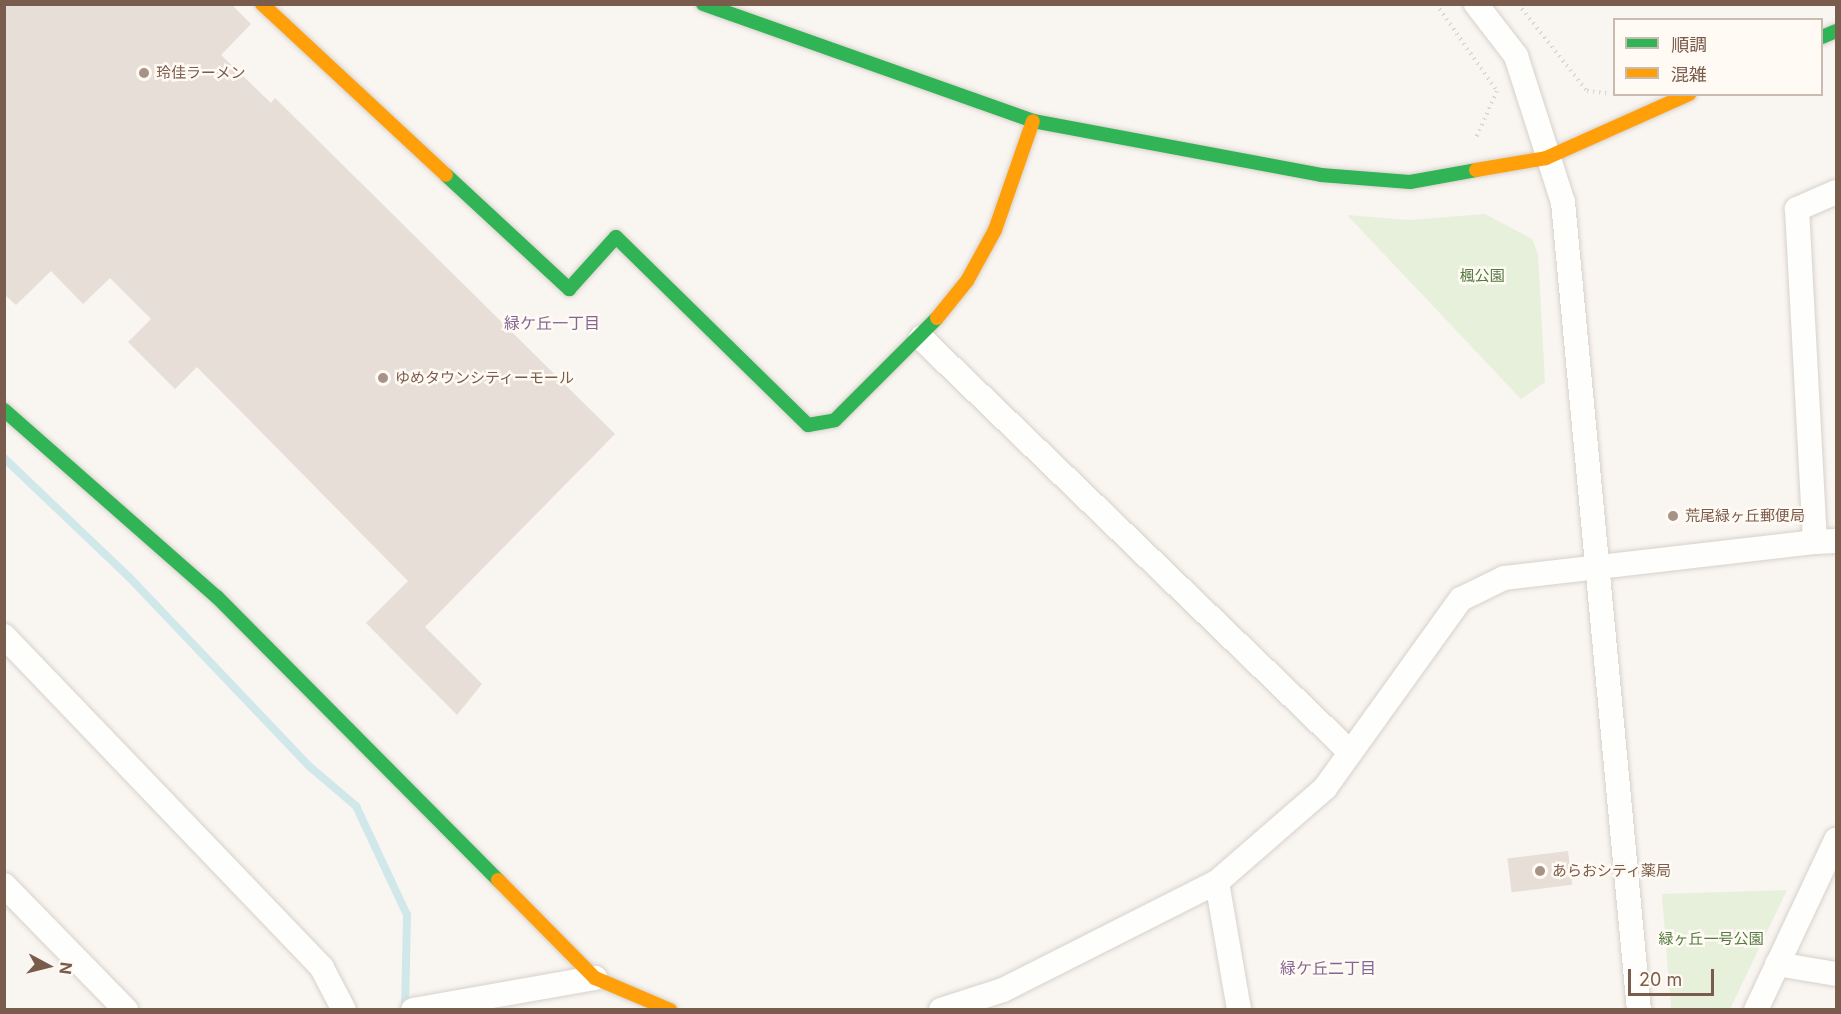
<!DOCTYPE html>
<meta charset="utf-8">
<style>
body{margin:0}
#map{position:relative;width:1841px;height:1014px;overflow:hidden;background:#f9f5f0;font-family:Inter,"Noto Sans JP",sans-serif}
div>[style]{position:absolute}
.green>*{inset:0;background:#e7f0db}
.stream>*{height:8px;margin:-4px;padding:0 4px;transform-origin:4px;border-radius:4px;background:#d0e8ea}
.building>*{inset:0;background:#e6ded7;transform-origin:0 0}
.path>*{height:4px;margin-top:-2px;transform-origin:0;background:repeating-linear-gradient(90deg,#dcd5d0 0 1.5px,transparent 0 6px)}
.roads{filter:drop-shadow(0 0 2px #d7d1cb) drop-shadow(0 0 2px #d7d1cb)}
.street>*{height:24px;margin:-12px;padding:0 12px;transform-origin:12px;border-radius:12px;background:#fefefd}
.fast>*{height:14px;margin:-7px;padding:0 7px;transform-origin:7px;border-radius:7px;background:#30b455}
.slow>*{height:14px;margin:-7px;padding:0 7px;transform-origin:7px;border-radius:7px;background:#ff9f0a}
.dots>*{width:16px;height:16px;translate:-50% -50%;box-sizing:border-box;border:3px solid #fffaf3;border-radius:50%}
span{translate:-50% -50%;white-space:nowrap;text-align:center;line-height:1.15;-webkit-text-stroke:5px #fffaf3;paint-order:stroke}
.poi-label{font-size:15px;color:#7a5c4d}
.left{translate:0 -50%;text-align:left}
.park-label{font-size:15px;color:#537a41}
.neighbourhood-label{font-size:16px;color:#846695}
.frame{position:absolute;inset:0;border:6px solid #7a5c4d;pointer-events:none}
.legend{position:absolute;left:1613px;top:18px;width:210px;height:78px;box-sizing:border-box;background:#fffaf3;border:2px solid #cabbb1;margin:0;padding:8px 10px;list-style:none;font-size:18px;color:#7a5c4d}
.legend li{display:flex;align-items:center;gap:12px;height:30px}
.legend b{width:30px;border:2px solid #cabbb1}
.north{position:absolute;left:18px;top:936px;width:60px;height:60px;-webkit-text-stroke:4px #fffaf3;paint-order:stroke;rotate:97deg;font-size:16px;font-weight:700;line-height:24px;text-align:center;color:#7a5c4d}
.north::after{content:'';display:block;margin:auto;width:21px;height:27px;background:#7a5c4d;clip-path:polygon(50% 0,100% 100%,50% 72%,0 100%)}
.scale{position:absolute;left:1628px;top:969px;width:86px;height:27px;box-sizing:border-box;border:3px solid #7a5c4d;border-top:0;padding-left:8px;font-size:18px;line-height:21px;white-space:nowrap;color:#7a5c4d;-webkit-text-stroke:4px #fffaf3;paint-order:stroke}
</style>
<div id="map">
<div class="green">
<div style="clip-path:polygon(1485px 214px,1532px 239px,1538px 254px,1545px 382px,1521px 399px,1347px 215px,1409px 220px)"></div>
<div style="clip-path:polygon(1787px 890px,1730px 1009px,1671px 1009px,1662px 894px)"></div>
</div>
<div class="stream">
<div style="left:4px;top:458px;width:173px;rotate:43.6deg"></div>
<div style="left:129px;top:577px;width:261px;rotate:46.4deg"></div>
<div style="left:309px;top:766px;width:62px;rotate:40.4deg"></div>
<div style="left:356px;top:806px;width:120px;rotate:64.9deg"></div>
<div style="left:407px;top:915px;width:95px;rotate:91.2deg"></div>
</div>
<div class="building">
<div style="clip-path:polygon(4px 4px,231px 4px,251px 24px,221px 55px,271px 103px,275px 98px,615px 434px,425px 627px,482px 684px,457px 715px,366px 623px,408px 581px,197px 367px,175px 389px,128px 342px,151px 319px,110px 278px,83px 304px,51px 271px,16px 305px,4px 294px)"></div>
<div style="left:1568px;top:851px;width:34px;height:61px;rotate:83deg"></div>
</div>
<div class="path">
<div style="left:1436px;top:4px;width:106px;rotate:55deg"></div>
<div style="left:1497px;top:91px;width:54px;rotate:114.2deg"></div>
<div style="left:1518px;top:4px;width:111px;rotate:51.6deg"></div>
<div style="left:1587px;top:91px;width:23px;rotate:7deg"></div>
</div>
<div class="roads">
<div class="street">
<div style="left:1476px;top:4px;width:66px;rotate:52.4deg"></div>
<div style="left:1516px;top:56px;width:153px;rotate:72.2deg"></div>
<div style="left:1563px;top:202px;width:812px;rotate:84.63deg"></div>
<div style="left:1836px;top:192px;width:43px;rotate:156.4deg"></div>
<div style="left:1797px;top:209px;width:333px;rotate:86.9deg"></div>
<div style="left:1815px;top:542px;width:21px;rotate:-3deg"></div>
<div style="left:921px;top:338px;width:596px;rotate:43.98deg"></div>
<div style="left:4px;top:636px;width:460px;rotate:46.2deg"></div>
<div style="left:322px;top:968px;width:47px;rotate:62.4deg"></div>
<div style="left:1217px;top:882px;width:130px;rotate:80.2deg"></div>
<div style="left:4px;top:885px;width:175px;rotate:45.7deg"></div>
<div style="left:1777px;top:964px;width:60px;rotate:9.6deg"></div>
<div style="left:413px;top:1010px;width:185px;rotate:-10deg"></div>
<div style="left:941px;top:1010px;width:65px;rotate:-17.9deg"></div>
<div style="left:1003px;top:990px;width:240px;rotate:-26.8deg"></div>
<div style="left:1217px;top:882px;width:143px;rotate:-41deg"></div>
<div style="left:1325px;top:788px;width:233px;rotate:-54.3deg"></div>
<div style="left:1461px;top:599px;width:48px;rotate:-26deg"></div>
<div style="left:1504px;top:578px;width:313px;rotate:-6.6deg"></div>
<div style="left:1756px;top:1010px;width:188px;rotate:-64.8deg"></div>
</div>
<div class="fast">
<div style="left:703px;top:4px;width:350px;rotate:19.5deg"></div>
<div style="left:1033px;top:121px;width:293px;rotate:10.6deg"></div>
<div style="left:1321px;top:175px;width:89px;rotate:4.5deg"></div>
<div style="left:1410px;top:182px;width:67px;rotate:-10.3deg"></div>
<div style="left:1822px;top:37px;width:15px;rotate:-23deg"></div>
<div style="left:446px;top:175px;width:168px;rotate:42.8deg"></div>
<div style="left:569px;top:289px;width:70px;rotate:-47.9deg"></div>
<div style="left:616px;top:237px;width:269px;rotate:44.4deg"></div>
<div style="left:808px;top:425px;width:27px;rotate:-10deg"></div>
<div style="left:835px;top:420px;width:144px;rotate:-45deg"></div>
<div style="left:4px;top:410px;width:283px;rotate:41.3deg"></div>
<div style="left:217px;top:597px;width:399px;rotate:45.2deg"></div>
</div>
<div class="slow">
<div style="left:262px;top:4px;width:251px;rotate:42.9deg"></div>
<div style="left:1476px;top:170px;width:71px;rotate:-9.7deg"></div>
<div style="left:1546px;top:158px;width:157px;rotate:-24.1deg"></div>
<div style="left:937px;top:318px;width:48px;rotate:-51deg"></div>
<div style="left:967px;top:281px;width:58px;rotate:-61.2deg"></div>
<div style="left:995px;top:230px;width:115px;rotate:-70.8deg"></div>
<div style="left:498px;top:880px;width:138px;rotate:45.3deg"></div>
<div style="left:595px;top:978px;width:82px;rotate:23.1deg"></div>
</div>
</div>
<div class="dots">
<div style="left:144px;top:73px;background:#a69286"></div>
<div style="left:383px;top:378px;background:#a69286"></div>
<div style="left:1673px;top:516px;background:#a69286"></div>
<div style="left:1540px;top:871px;background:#a69286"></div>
</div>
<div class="poi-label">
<span class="left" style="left:156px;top:73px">玲佳ラーメン</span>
<span class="left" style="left:395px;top:378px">ゆめタウンシティーモール</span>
<span class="left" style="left:1685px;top:516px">荒尾緑ヶ丘郵便局</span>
<span class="left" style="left:1552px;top:871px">あらおシティ薬局</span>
</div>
<div class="park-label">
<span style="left:1482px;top:276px">楓公園</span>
<span style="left:1711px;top:939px">緑ヶ丘一号公園</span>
</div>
<div class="neighbourhood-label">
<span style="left:552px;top:323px">緑ケ丘一丁目</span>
<span style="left:1328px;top:968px">緑ケ丘二丁目</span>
</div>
<div class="frame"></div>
<ul class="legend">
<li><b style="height:8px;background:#30b455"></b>順調</li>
<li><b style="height:8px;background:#ff9f0a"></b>混雑</li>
</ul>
<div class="north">N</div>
<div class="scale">20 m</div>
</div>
